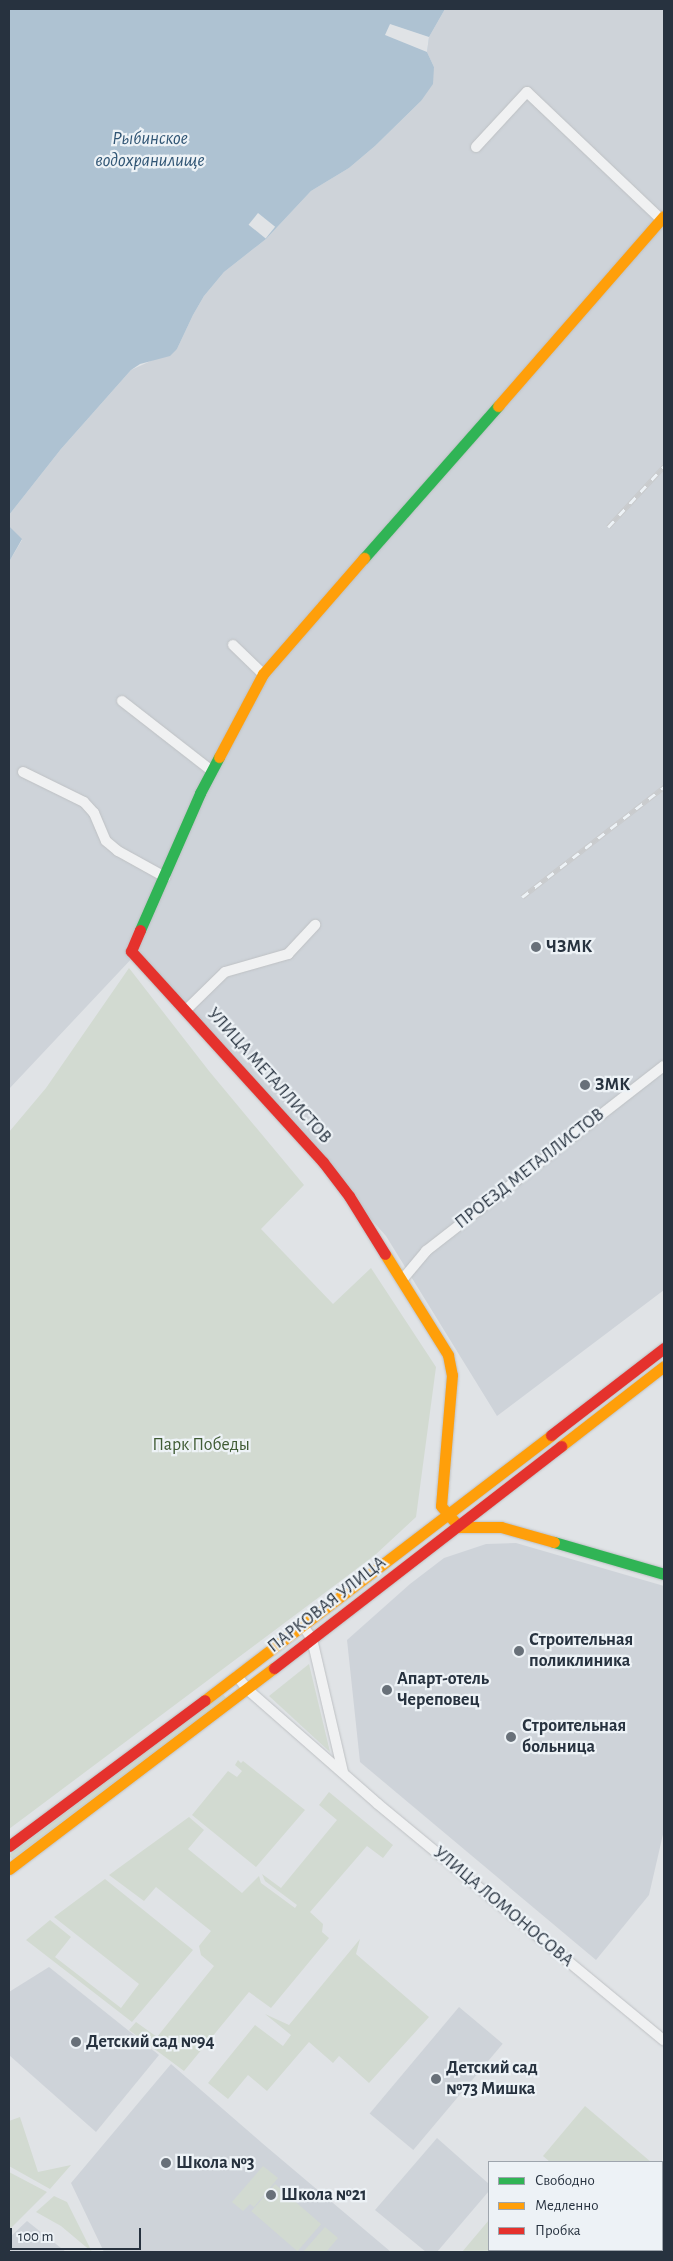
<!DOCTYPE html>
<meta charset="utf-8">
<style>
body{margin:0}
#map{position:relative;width:673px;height:2261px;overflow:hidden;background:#e0e3e6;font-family:"Alegreya Sans",sans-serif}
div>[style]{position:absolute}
.built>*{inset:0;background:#ced3d9;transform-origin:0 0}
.green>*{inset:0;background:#d2dad1;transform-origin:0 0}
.water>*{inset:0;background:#aec2d2}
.pier>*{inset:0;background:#e0e3e6;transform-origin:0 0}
.roads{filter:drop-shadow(0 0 1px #bec1c4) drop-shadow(0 0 1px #bec1c4)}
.street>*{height:10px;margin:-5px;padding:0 5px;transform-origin:5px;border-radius:5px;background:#f0f1f2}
.fast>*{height:11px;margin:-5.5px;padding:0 5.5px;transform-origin:5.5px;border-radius:5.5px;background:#30b455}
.slow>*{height:11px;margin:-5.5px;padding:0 5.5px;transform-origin:5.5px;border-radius:5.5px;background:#ff9f0a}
.jam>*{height:11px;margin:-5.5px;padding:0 5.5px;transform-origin:5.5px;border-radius:5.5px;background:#e5322d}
.rail>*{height:4.5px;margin-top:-2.25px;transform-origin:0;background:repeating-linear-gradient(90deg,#edf2f6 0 8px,#c9cbcd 0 16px);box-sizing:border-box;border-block:1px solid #c9cbcd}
.dots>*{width:14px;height:14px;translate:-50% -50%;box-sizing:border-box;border:2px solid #edf2f6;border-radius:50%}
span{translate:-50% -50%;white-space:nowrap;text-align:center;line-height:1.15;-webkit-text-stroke:4.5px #edf2f6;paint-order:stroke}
.poi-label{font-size:18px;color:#27323f;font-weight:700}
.left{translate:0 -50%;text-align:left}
.street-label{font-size:18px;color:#27323f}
.park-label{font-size:18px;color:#3f5b34}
.water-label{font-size:19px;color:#305574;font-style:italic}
.frame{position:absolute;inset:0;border:10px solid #27323f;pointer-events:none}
.legend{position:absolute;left:488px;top:2161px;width:175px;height:90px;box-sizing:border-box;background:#edf2f6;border:1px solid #9ea5ad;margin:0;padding:6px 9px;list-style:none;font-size:15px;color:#27323f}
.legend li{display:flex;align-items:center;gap:10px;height:25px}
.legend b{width:25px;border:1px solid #9ea5ad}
.scale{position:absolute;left:10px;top:2228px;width:131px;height:22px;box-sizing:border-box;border:2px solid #27323f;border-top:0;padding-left:6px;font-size:15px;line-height:18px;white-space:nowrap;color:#27323f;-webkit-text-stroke:4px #edf2f6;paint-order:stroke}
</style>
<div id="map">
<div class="built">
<div style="clip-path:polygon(445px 9px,664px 9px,664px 1290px,497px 1416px,386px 1236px,135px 955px,9px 1089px,9px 562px,22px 540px,9px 526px,9px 515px,61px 449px,131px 370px,177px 349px,193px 315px,204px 296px,224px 272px,266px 239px,311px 191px,349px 168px,375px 146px,421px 101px,434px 67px,427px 52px,429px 37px)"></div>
<div style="clip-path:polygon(516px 1543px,664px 1586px,664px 1830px,649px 1895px,596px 1960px,360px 1762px,347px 1640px,410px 1584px,444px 1558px,486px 1544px)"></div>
<div style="clip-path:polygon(49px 1967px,159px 2055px,96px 2132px,9px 2055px,9px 1992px)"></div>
<div style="left:459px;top:2007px;width:57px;height:139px;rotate:40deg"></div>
<div style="clip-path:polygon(171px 2064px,262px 2143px,391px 2252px,104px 2252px,71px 2183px)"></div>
<div style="clip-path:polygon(437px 2138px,489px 2184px,489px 2191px,437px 2252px,426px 2252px,375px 2210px)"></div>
<div style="clip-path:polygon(27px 2221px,66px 2252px,9px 2252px,9px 2238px)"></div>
</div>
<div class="green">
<div style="clip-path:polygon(129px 968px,209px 1071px,304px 1185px,261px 1229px,333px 1304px,371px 1268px,436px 1367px,416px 1517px,374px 1556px,9px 1829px,9px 1132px,46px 1088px)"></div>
<div style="clip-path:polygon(309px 1664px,330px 1752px,269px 1696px)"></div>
<div style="left:223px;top:1694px;width:5px;height:268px;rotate:53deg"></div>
<div style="clip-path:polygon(238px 1760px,241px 1763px,243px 1761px,305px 1810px,256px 1867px,192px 1815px,228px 1771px,237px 1777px,242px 1771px,235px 1765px)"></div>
<div style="clip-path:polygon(329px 1792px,393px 1845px,383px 1858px,367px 1846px,310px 1912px,323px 1924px,322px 1932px,329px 1938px,271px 2008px,249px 1992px,184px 2071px,129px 2030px,136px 2022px,157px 2037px,214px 1966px,201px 1955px,199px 1946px,211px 1931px,156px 1887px,144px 1901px,109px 1875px,189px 1817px,204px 1830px,188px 1849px,242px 1893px,259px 1876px,261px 1883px,295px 1908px,297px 1905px,265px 1881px,262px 1874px,281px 1888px,337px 1820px,319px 1805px)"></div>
<div style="clip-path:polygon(105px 1879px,193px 1950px,132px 2022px,26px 1940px,50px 1920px,71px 1937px,55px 1957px,121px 2008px,139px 1984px,54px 1917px)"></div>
<div style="clip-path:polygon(360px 1939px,356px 1954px,429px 2017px,369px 2083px,339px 2056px,333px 2063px,309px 2042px,267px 2091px,248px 2075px,228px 2099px,208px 2083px,255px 2025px,283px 2046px,291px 2035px,265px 2014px,289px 2025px)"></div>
<div style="clip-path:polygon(585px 2106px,651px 2162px,550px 2162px,543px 2156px)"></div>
<div style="clip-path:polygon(20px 2117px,38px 2172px,71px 2165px,50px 2189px,9px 2166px,9px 2121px)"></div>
<div style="clip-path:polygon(263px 2166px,278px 2178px,254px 2207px,250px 2204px,243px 2211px,232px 2202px)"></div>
<div style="clip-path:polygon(9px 2172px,47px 2192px,9px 2230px)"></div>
<div style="left:275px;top:2184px;width:61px;height:36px;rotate:41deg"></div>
<div style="clip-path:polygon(54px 2196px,67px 2202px,92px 2252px,61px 2226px,36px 2212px)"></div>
<div style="clip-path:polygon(489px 2220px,489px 2250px,531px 2250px,535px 2252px,462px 2252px)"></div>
<div style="clip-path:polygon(325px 2227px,338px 2238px,326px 2252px,303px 2252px)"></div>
</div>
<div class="water">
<div style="clip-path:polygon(9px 9px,445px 9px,429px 37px,427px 52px,434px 67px,433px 84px,421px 101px,375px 146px,349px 168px,311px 191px,266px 239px,224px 272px,204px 296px,193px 315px,177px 349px,170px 356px,140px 364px,131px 370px,61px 449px,9px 515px)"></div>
<div style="clip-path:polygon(9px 526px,22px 539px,9px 562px)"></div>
</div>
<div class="pier">
<div style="clip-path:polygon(390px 24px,429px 37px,427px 52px,385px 35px)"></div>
<div style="left:258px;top:213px;width:22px;height:15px;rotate:39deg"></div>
</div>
<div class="roads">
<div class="street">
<div style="left:476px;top:147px;width:75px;rotate:-47.2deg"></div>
<div style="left:527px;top:92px;width:185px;rotate:43.5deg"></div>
<div style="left:233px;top:645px;width:42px;rotate:44deg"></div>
<div style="left:122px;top:701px;width:114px;rotate:37.9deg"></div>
<div style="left:23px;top:772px;width:68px;rotate:26.2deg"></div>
<div style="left:84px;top:802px;width:15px;rotate:48deg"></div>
<div style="left:94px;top:813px;width:30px;rotate:67deg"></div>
<div style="left:106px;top:841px;width:16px;rotate:40deg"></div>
<div style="left:118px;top:851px;width:54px;rotate:29deg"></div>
<div style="left:186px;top:1010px;width:54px;rotate:-44.3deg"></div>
<div style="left:225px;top:972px;width:66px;rotate:-15.9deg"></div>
<div style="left:288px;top:954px;width:40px;rotate:-47deg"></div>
<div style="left:402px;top:1280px;width:38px;rotate:-50deg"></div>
<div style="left:426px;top:1251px;width:301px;rotate:-37.9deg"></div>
<div style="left:303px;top:1626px;width:16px;rotate:55deg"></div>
<div style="left:312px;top:1639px;width:137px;rotate:76.9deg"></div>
<div style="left:237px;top:1676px;width:16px;rotate:52deg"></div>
<div style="left:247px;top:1689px;width:174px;rotate:41.3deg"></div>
<div style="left:378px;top:1804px;width:371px;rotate:39.6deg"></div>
</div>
<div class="fast">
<div style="left:364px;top:558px;width:203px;rotate:-48.6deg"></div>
<div style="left:140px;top:930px;width:150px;rotate:-66.3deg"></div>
<div style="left:200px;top:793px;width:41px;rotate:-62.2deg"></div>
<div style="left:554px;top:1542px;width:115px;rotate:16.2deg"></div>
<div style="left:662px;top:2195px;width:4px;rotate:-56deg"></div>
<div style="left:662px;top:2225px;width:4px;rotate:-56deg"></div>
<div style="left:638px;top:2252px;width:3px;rotate:-45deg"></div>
</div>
<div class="slow">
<div style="left:498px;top:406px;width:252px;rotate:-48.9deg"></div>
<div style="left:219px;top:757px;width:94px;rotate:-62.1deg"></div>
<div style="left:263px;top:674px;width:154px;rotate:-49deg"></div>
<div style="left:385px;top:1254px;width:119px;rotate:58deg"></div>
<div style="left:448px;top:1355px;width:20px;rotate:79deg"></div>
<div style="left:452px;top:1375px;width:131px;rotate:94.8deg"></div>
<div style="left:441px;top:1506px;width:28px;rotate:49deg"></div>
<div style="left:459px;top:1527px;width:42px"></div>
<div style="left:501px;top:1527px;width:55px;rotate:15.8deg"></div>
<div style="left:561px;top:1446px;width:130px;rotate:-37.8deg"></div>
<div style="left:205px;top:1700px;width:436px;rotate:-37.4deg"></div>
<div style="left:9px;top:1869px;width:333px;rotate:-37.2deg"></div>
<div style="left:613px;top:2252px;width:3px;rotate:-45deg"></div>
</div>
<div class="jam">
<div style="left:140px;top:930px;width:23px;rotate:113deg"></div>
<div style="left:131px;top:951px;width:285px;rotate:47.7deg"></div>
<div style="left:323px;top:1162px;width:43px;rotate:52.6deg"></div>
<div style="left:349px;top:1196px;width:68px;rotate:58.2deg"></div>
<div style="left:551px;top:1435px;width:143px;rotate:-37.6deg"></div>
<div style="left:274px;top:1668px;width:363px;rotate:-37.7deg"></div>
<div style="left:9px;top:1846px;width:244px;rotate:-36.7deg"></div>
</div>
</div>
<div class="rail">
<div style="left:608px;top:527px;width:83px;rotate:-47.4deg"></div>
<div style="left:522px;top:897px;width:180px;rotate:-37.8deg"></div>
</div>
<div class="dots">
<div style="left:536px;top:947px;background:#687079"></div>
<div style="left:585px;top:1085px;background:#687079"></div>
<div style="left:519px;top:1651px;background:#687079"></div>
<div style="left:387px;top:1690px;background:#687079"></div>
<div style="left:511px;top:1737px;background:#687079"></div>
<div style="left:76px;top:2042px;background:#687079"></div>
<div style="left:436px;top:2079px;background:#687079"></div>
<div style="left:166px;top:2163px;background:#687079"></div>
<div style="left:271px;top:2195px;background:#687079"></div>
</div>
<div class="poi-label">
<span class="left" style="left:546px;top:947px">ЧЗМК</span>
<span class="left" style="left:595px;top:1085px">ЗМК</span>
<span class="left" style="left:529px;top:1651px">Строительная<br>поликлиника</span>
<span class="left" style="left:397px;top:1690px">Апарт-отель<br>Череповец</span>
<span class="left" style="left:522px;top:1737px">Строительная<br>больница</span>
<span class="left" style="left:86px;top:2042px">Детский сад №94</span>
<span class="left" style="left:446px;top:2079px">Детский сад<br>№73 Мишка</span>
<span class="left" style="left:176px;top:2163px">Школа №3</span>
<span class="left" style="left:281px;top:2195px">Школа №21</span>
</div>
<div class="street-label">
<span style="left:269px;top:1076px;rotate:48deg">УЛИЦА МЕТАЛЛИСТОВ</span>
<span style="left:530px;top:1169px;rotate:-38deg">ПРОЕЗД МЕТАЛЛИСТОВ</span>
<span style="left:327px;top:1605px;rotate:-38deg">ПАРКОВАЯ УЛИЦА</span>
<span style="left:503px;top:1907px;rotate:40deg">УЛИЦА ЛОМОНОСОВА</span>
</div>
<div class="park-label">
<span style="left:201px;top:1445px">Парк Победы</span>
</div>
<div class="water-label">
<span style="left:150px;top:150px">Рыбинское<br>водохранилище</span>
</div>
<div class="frame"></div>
<ul class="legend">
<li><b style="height:6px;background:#30b455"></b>Свободно</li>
<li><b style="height:6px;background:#ff9f0a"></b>Медленно</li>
<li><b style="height:6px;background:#e5322d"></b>Пробка</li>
</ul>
<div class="scale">100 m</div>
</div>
